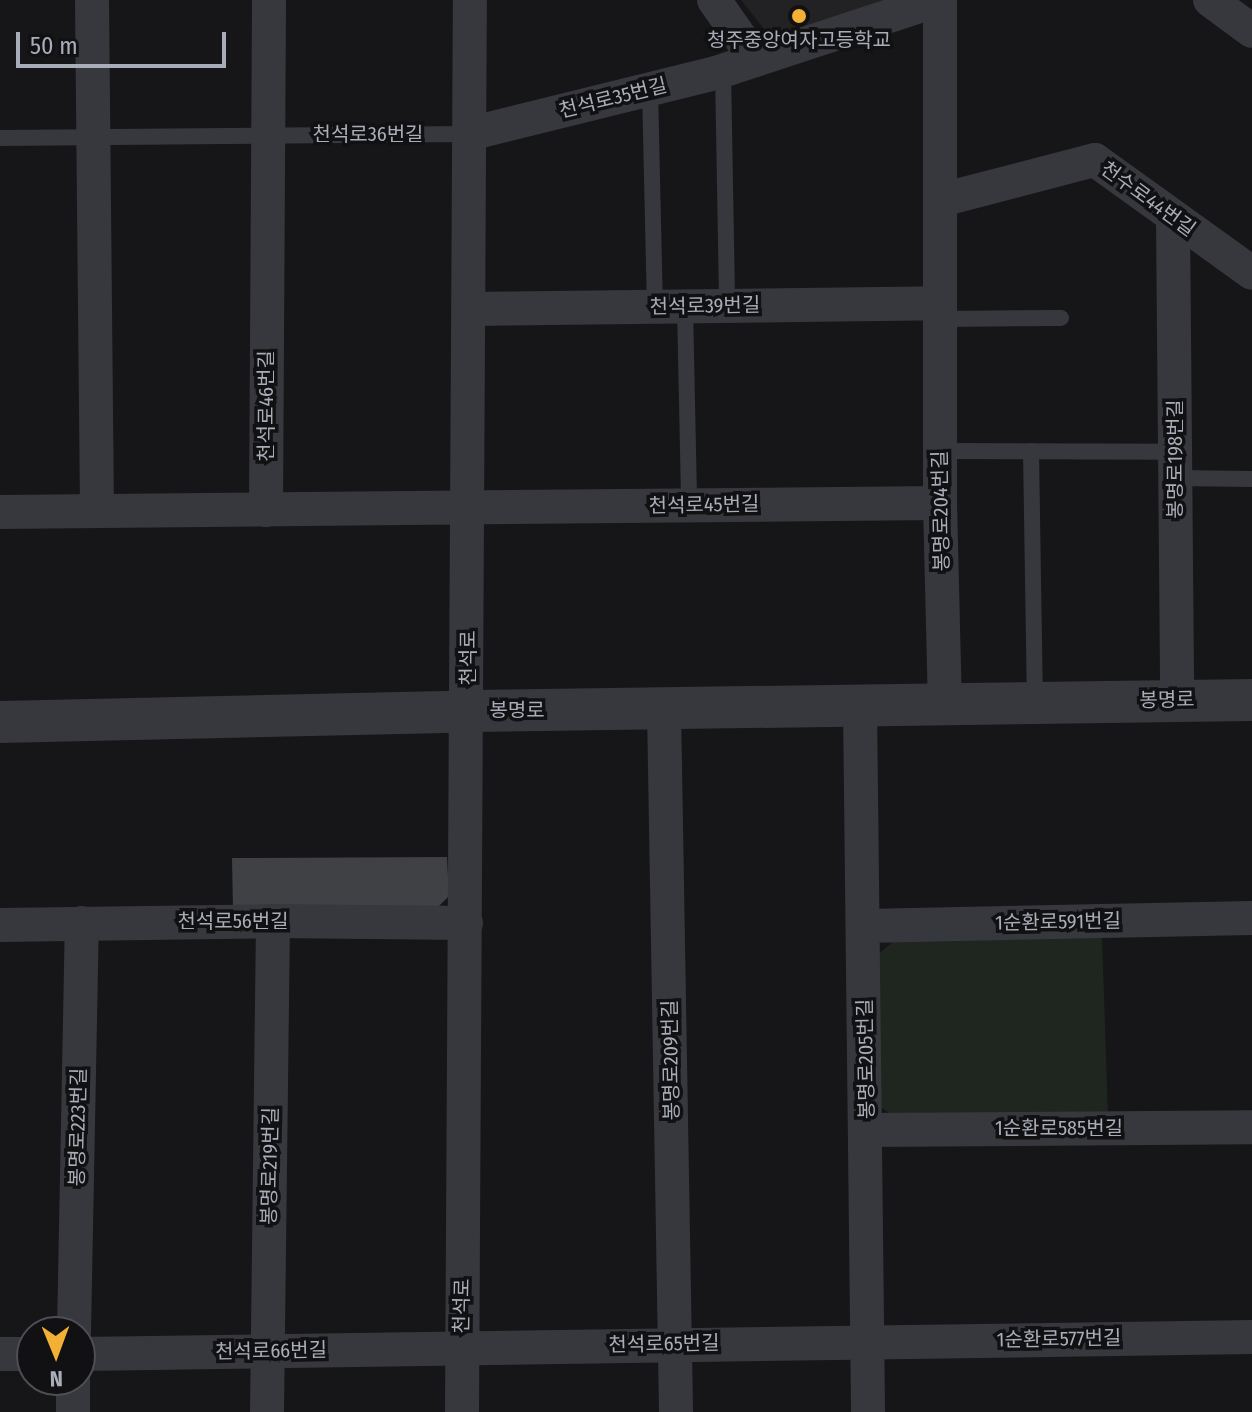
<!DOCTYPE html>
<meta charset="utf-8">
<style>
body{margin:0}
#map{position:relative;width:1252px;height:1412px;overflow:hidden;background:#161618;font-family:"Fira Sans Condensed","Noto Sans KR",sans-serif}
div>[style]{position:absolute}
.built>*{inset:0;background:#222225}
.green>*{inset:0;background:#1e261f}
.building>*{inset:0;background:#404145}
.service>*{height:16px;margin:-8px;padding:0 8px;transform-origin:8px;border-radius:8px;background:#37383d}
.minor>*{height:34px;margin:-17px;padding:0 17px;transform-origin:17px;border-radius:17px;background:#37383d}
.tertiary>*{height:42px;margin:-21px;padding:0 21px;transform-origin:21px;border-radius:21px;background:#37383d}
.dots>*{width:22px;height:22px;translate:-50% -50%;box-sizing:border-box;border:4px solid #111113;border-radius:50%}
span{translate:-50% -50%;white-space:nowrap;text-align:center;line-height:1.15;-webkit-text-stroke:7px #111113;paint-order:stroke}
.poi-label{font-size:20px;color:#a8adb8}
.street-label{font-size:20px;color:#a8adb8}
.north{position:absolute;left:16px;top:1316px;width:80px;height:80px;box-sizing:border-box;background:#111113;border:2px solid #4d4f55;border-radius:50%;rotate:179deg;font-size:22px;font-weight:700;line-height:32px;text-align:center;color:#a8adb8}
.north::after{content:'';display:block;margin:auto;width:28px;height:36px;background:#f2b134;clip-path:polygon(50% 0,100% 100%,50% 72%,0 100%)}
.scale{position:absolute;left:16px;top:32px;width:210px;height:36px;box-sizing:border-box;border:4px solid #a8adb8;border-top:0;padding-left:10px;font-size:24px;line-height:28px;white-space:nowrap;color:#a8adb8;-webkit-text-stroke:6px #111113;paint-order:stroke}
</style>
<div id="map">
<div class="built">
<div style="clip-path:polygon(741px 0,892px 0,784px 36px,764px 29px)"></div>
</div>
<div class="green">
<div style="clip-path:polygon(1102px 936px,1108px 1116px,898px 1120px,877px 1104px,872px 959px,898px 938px)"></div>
</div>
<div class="building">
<div style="clip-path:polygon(447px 857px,449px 896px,439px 906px,233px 910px,232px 858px)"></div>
</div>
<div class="service">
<div style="left:723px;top:70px;width:236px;rotate:89deg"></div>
<div style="left:650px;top:89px;width:217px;rotate:88.7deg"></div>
<div style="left:0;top:138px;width:469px;rotate:-0.5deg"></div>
<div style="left:685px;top:306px;width:199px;rotate:88.8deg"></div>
<div style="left:940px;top:319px;width:121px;rotate:-0.5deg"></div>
<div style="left:940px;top:451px;width:235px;rotate:0.2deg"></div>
<div style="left:1031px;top:451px;width:251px;rotate:89.1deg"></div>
<div style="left:1175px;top:478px;width:77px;rotate:0.7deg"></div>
</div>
<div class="minor">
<div style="left:92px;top:0;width:511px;rotate:89.44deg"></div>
<div style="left:714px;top:0;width:73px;rotate:55deg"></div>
<div style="left:940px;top:0;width:503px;rotate:90deg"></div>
<div style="left:940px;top:503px;width:201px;rotate:88.6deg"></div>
<div style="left:1210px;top:0;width:52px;rotate:36.4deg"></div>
<div style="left:469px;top:134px;width:254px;rotate:-13.9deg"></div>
<div style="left:716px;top:73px;width:234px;rotate:-18.2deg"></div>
<div style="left:941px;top:200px;width:159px;rotate:-14.6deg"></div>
<div style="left:1095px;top:160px;width:193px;rotate:35.7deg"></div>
<div style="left:1173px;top:218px;width:482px;rotate:89.5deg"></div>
<div style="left:470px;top:309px;width:470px;rotate:-0.7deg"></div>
<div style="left:266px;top:510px;width:510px;rotate:-89.66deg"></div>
<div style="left:0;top:512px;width:940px;rotate:-0.55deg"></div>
<div style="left:860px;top:705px;width:707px;rotate:89.35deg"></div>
<div style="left:664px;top:709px;width:703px;rotate:89.02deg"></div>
<div style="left:0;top:925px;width:273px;rotate:-0.8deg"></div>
<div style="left:273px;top:921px;width:193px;rotate:0.6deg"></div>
<div style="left:865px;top:926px;width:387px;rotate:-1.2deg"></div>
<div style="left:867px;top:1130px;width:385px;rotate:-0.4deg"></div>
<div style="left:74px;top:1332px;width:409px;rotate:-88.9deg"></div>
<div style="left:0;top:1354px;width:32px"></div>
<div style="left:80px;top:1354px;width:1172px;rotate:-0.83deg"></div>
<div style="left:73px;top:1380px;width:32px;rotate:90deg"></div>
<div style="left:267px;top:1412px;width:491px;rotate:-89.3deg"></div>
<div style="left:462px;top:1412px;width:1412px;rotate:-89.68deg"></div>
</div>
<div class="tertiary">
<div style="left:0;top:722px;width:468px;rotate:-1.3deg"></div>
<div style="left:468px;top:711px;width:784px;rotate:-0.8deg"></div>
</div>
<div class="dots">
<div style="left:799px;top:16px;background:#f2b134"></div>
</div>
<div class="poi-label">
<span style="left:799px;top:40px">청주중앙여자고등학교</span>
</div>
<div class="street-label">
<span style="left:613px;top:98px;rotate:-14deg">천석로35번길</span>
<span style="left:368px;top:134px">천석로36번길</span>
<span style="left:1148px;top:199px;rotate:36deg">천수로44번길</span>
<span style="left:705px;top:306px;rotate:-1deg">천석로39번길</span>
<span style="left:266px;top:406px;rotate:-90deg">천석로46번길</span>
<span style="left:1175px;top:459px;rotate:-90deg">봉명로198번길</span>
<span style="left:704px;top:505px;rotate:-1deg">천석로45번길</span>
<span style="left:941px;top:511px;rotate:-91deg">봉명로204번길</span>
<span style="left:468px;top:658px;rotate:-90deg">천석로</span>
<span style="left:1167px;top:700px;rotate:-1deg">봉명로</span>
<span style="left:517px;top:710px">봉명로</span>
<span style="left:233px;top:921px">천석로56번길</span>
<span style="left:1058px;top:922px;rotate:-1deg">1순환로591번길</span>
<span style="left:866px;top:1059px;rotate:-91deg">봉명로205번길</span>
<span style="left:671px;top:1060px;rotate:-91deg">봉명로209번길</span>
<span style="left:78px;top:1127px;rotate:-89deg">봉명로223번길</span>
<span style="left:1059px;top:1128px">1순환로585번길</span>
<span style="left:270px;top:1166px;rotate:-89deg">봉명로219번길</span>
<span style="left:462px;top:1306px;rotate:-89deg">천석로</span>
<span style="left:1059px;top:1339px;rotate:-1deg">1순환로577번길</span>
<span style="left:664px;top:1344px;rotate:-1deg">천석로65번길</span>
<span style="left:271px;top:1351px;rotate:-1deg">천석로66번길</span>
</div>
<div class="north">N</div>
<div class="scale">50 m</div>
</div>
